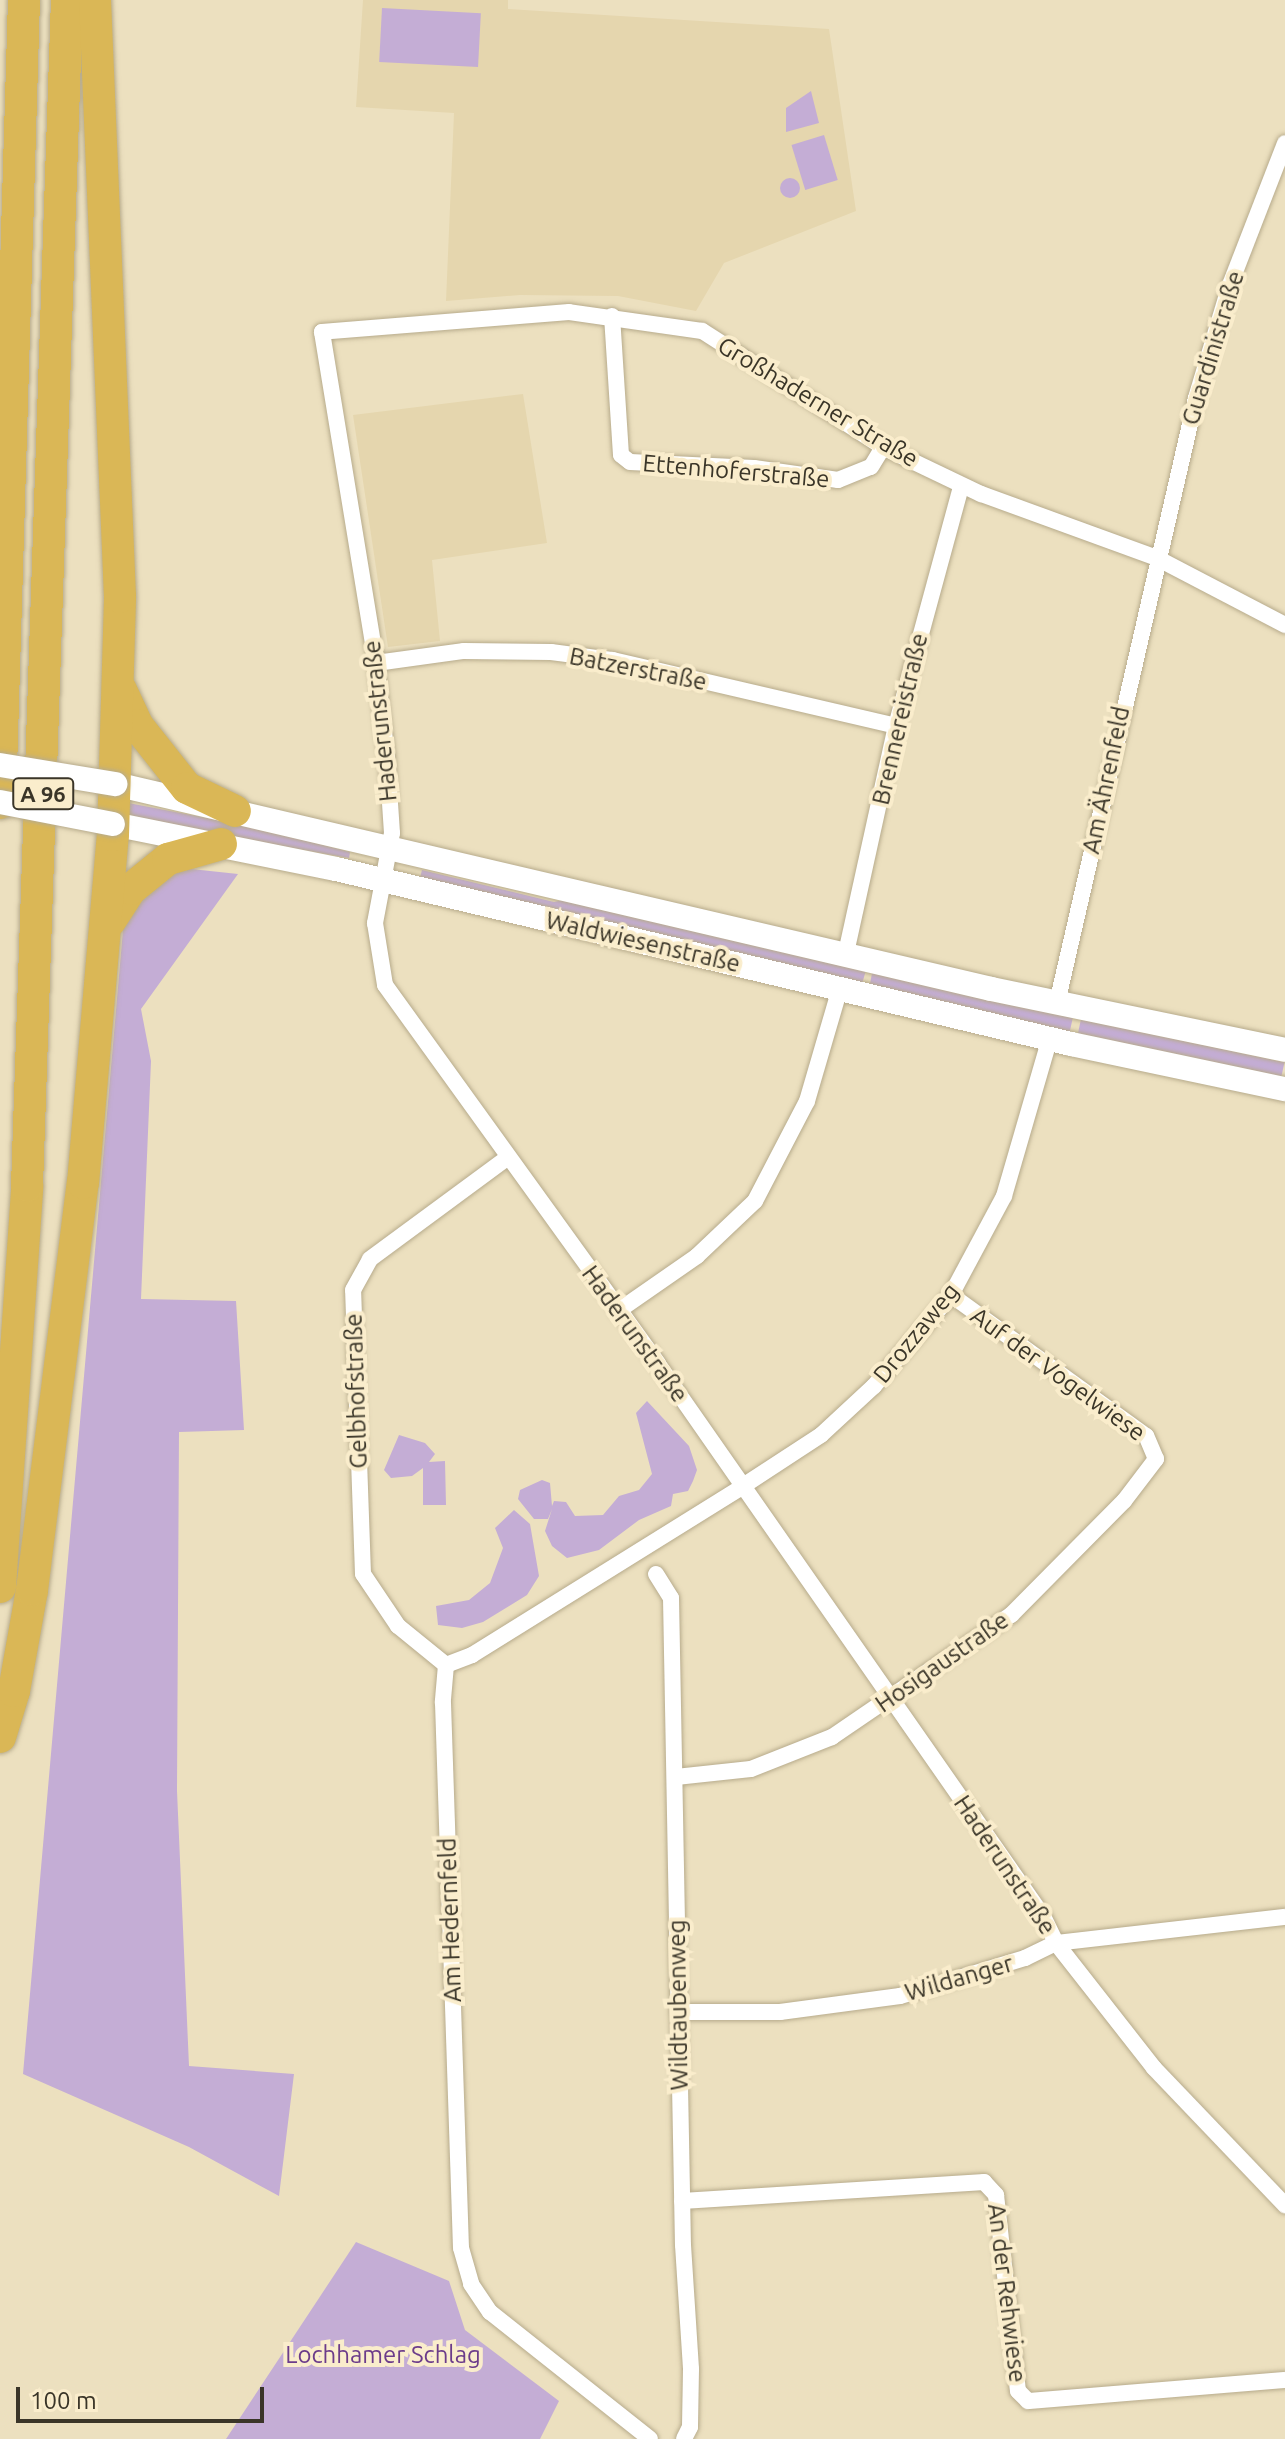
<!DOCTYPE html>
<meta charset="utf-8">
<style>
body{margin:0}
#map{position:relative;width:1285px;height:2439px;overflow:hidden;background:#ece0bf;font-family:Ubuntu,sans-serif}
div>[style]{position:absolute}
.built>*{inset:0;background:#e5d6ae}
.green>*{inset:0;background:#c4add5;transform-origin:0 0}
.round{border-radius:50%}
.roads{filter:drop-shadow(0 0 2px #b7ab8c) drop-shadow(0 0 2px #b7ab8c)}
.minor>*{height:16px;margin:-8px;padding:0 8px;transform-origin:8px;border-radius:8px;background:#fff}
.secondary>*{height:24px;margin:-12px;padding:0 12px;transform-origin:12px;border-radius:12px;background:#fff}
.motorway>*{height:32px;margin:-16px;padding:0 16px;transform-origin:16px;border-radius:16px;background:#dab756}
.bridges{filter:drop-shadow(0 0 2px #b7ab8c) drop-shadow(0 0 2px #b7ab8c)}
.secondary-bridge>*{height:24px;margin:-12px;padding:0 12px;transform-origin:12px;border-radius:12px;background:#fff}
span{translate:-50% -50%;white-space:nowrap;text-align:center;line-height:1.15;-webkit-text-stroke:8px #faedcc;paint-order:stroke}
.shield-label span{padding:2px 6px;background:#faedcc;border:2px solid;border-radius:6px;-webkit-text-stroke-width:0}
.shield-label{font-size:22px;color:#3a3528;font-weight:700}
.street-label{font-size:24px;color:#3a3528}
.park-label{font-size:24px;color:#6c3c8a}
.scale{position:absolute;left:16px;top:2387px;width:248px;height:36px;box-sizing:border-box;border:4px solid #3a3528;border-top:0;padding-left:10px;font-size:24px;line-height:28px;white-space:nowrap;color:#3a3528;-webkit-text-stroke:6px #faedcc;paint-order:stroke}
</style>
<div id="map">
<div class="built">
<div style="clip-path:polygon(363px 0,508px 0,508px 9px,829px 29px,856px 211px,724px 263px,696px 311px,618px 296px,520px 295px,446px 301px,454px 113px,356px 107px)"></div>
<div style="clip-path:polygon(523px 394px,547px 543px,432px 560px,440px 641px,388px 647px,353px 415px)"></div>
</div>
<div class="green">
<div style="left:382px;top:8px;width:99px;height:54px;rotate:3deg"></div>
<div style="clip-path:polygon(811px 91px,819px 123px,786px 132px,786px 108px)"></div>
<div style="left:824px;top:135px;width:47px;height:34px;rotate:73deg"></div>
<div class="round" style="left:780px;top:178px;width:20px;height:20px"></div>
<div style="clip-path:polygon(123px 802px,254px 827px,350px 852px,349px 858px,122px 818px)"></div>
<div style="clip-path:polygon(182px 868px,238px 874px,141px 1009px,151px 1061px,141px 1299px,236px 1301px,244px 1430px,179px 1432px,177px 1791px,189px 2066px,294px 2074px,279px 2196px,189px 2147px,23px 2074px,125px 907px)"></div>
<div style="clip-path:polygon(422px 870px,554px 902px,571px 898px,867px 967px,861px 987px,419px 882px)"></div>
<div style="clip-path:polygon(873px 968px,1073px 1017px,1069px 1035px,869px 989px)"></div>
<div style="left:1081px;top:1019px;width:208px;height:19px;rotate:12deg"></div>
<div style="clip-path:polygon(647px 1401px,689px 1446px,697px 1470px,693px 1481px,688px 1491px,673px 1494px,671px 1506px,639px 1520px,599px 1550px,567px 1558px,552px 1546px,545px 1531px,552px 1509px,548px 1519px,534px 1519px,518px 1499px,520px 1490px,542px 1480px,550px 1483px,552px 1506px,554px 1501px,566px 1502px,575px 1516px,603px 1515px,619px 1496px,639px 1490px,652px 1474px,636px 1413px)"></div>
<div style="clip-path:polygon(399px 1435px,425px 1443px,435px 1454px,429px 1462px,445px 1461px,446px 1505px,423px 1505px,423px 1468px,412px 1476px,391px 1478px,384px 1470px)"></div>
<div style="clip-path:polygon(514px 1510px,530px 1524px,539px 1576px,527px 1595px,483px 1622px,462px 1628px,438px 1625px,436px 1606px,469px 1600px,490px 1583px,503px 1548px,495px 1528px)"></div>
<div style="clip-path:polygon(356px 2242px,449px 2281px,465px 2330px,559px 2401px,540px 2439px,226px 2439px)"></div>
</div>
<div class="roads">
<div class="minor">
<div style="left:612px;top:316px;width:139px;rotate:86.3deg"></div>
<div style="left:621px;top:455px;width:11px;rotate:38deg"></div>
<div style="left:630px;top:462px;width:124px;rotate:2.8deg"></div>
<div style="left:754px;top:468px;width:85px;rotate:8.1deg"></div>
<div style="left:838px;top:480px;width:35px;rotate:-22deg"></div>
<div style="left:871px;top:467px;width:23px;rotate:-59deg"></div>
<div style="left:1285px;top:625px;width:144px;rotate:-152.4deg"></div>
<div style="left:1157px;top:558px;width:187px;rotate:-160deg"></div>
<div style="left:981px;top:494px;width:109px;rotate:-154.4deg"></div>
<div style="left:883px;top:447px;width:215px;rotate:-147.3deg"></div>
<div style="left:702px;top:331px;width:134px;rotate:-171.9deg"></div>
<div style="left:569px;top:312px;width:248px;rotate:175.4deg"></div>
<div style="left:322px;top:332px;width:335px;rotate:80.7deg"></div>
<div style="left:376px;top:663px;width:96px;rotate:83.4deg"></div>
<div style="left:387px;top:758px;width:75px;rotate:86.2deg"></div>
<div style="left:392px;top:833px;width:92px;rotate:100.7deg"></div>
<div style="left:375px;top:923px;width:63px;rotate:80.8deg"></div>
<div style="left:385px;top:985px;width:467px;rotate:54.2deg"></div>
<div style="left:658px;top:1364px;width:673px;rotate:55.11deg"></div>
<div style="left:1043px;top:1916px;width:30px;rotate:64deg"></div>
<div style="left:1056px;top:1943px;width:159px;rotate:51.9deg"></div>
<div style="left:1154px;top:2068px;width:190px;rotate:46.3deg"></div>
<div style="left:376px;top:663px;width:89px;rotate:-7.8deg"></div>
<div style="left:464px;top:651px;width:87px;rotate:0.7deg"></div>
<div style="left:551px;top:652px;width:63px;rotate:7.4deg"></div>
<div style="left:613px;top:660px;width:291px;rotate:13.1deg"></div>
<div style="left:846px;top:953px;width:232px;rotate:-77.6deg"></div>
<div style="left:896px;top:726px;width:249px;rotate:-74.8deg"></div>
<div style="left:1057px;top:1003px;width:621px;rotate:-77.06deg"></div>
<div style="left:1196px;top:398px;width:118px;rotate:-73.3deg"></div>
<div style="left:1230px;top:285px;width:152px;rotate:-68.8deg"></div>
<div style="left:618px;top:1311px;width:96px;rotate:-34.8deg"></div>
<div style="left:697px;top:1256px;width:80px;rotate:-43.5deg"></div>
<div style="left:755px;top:1201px;width:113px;rotate:-62.5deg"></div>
<div style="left:807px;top:1101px;width:118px;rotate:-73.7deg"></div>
<div style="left:656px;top:1574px;width:28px;rotate:58deg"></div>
<div style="left:671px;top:1598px;width:647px;rotate:88.94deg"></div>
<div style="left:683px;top:2245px;width:124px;rotate:86.3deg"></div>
<div style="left:691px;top:2369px;width:58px;rotate:91deg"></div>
<div style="left:690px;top:2427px;width:13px;rotate:117deg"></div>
<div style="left:446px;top:1665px;width:28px;rotate:-21deg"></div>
<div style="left:472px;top:1655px;width:319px;rotate:-31.9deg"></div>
<div style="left:743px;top:1486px;width:93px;rotate:-33.2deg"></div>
<div style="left:821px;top:1435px;width:72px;rotate:-42.8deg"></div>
<div style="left:874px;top:1386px;width:119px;rotate:-49.8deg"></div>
<div style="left:951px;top:1295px;width:112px;rotate:-61.8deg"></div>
<div style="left:1004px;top:1196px;width:165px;rotate:-73.8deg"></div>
<div style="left:446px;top:1665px;width:38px;rotate:95deg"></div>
<div style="left:443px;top:1703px;width:545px;rotate:88.11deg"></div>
<div style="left:461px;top:2248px;width:37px;rotate:74deg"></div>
<div style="left:471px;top:2284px;width:34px;rotate:56deg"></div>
<div style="left:490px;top:2312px;width:204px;rotate:38.4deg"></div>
<div style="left:446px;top:1665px;width:62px;rotate:-140.9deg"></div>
<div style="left:398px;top:1626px;width:63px;rotate:-123.9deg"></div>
<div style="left:363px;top:1574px;width:284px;rotate:-92deg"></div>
<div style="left:353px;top:1290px;width:35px;rotate:-61deg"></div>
<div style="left:370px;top:1259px;width:170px;rotate:-36.4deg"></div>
<div style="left:676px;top:1777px;width:75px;rotate:-6.1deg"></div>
<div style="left:751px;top:1769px;width:87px;rotate:-21.6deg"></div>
<div style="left:832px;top:1737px;width:217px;rotate:-34.3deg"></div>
<div style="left:1011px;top:1615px;width:161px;rotate:-45.3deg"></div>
<div style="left:1124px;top:1501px;width:53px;rotate:-52.7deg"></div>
<div style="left:1156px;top:1459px;width:25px;rotate:-113deg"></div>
<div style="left:1146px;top:1436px;width:241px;rotate:-144.1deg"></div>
<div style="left:678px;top:2012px;width:102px"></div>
<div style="left:780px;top:2012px;width:121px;rotate:-7.6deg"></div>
<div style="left:900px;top:1996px;width:131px;rotate:-16.9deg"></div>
<div style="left:1025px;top:1958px;width:34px;rotate:-26deg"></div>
<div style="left:1056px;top:1943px;width:230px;rotate:-6.5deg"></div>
<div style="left:682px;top:2201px;width:303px;rotate:-3.6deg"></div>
<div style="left:984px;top:2182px;width:18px;rotate:47deg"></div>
<div style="left:996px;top:2195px;width:197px;rotate:83.6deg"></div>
<div style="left:1018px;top:2391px;width:14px;rotate:45deg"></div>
<div style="left:1028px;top:2401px;width:258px;rotate:-4.7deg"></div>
</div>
<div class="secondary">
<div style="left:115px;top:784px;width:900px;rotate:13.17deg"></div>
<div style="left:991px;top:989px;width:300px;rotate:11.7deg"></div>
<div style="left:113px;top:824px;width:227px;rotate:11.4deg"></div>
<div style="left:336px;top:869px;width:756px;rotate:13.39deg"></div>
<div style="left:1071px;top:1044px;width:219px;rotate:11.9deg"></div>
</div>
<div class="motorway">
<div style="left:121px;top:690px;width:38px;rotate:65deg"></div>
<div style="left:137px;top:725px;width:80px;rotate:51.6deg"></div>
<div style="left:187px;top:788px;width:53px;rotate:25.6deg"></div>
<div style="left:0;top:803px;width:803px;rotate:-88.29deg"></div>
<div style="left:110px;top:921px;width:38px;rotate:-57deg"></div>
<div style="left:131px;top:889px;width:48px;rotate:-39deg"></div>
<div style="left:168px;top:859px;width:55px;rotate:-15.8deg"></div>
<div style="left:0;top:1587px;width:402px;rotate:-86.1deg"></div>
<div style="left:27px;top:1186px;width:1187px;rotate:-88.07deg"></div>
<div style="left:0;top:1737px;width:48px;rotate:-73.1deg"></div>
<div style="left:14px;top:1691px;width:103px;rotate:-79.9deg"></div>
<div style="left:32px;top:1590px;width:410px;rotate:-82.9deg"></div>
<div style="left:83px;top:1183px;width:349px;rotate:-85.1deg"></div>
<div style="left:113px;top:835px;width:238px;rotate:-88.3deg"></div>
<div style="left:120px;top:597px;width:598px;rotate:-92.4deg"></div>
</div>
</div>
<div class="bridges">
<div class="secondary-bridge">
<div style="left:0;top:765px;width:117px;rotate:9.4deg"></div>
<div style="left:0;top:802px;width:115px;rotate:11deg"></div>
</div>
</div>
<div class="shield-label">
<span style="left:43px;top:794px">A 96</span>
</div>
<div class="street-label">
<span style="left:1213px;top:348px;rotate:-73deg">Guardinistraße</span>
<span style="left:818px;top:402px;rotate:31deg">Großhaderner Straße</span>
<span style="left:736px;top:471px;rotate:5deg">Ettenhoferstraße</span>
<span style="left:638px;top:669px;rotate:11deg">Batzerstraße</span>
<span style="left:900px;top:719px;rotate:-77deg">Brennereistraße</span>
<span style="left:380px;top:721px;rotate:-96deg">Haderunstraße</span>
<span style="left:1106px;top:780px;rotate:-78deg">Am Ährenfeld</span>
<span style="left:643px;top:942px;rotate:13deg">Waldwiesenstraße</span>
<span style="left:916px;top:1333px;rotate:-51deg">Drozzaweg</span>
<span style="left:635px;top:1334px;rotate:54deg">Haderunstraße</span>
<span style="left:1058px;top:1374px;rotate:36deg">Auf der Vogelwiese</span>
<span style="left:356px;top:1391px;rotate:-92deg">Gelbhofstraße</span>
<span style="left:942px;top:1662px;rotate:-35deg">Hosigaustraße</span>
<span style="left:1005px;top:1865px;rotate:56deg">Haderunstraße</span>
<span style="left:450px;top:1920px;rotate:-92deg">Am Hedernfeld</span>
<span style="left:959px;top:1978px;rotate:-16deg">Wildanger</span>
<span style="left:678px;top:2005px;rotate:-91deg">Wildtaubenweg</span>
<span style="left:1007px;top:2293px;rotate:83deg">An der Rehwiese</span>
</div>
<div class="park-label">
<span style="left:383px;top:2355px">Lochhamer Schlag</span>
</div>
<div class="scale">100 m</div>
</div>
